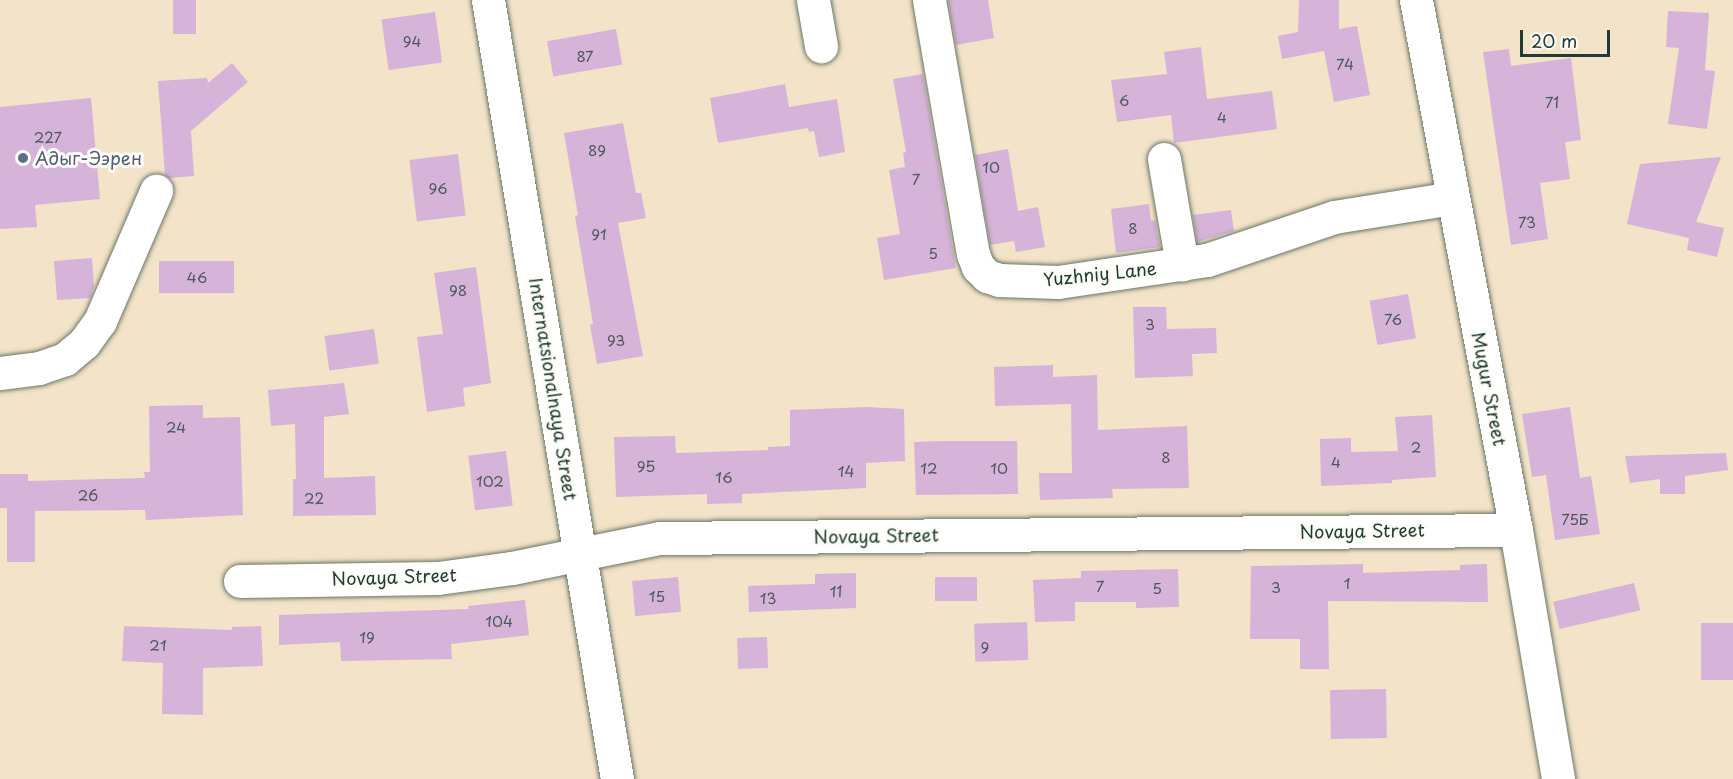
<!DOCTYPE html>
<meta charset="utf-8">
<style>
body{margin:0}
#map{position:relative;width:1733px;height:779px;overflow:hidden;background:#f3e3c8;font-family:"Playpen Sans",sans-serif}
div>[style]{position:absolute}
.building>*{inset:0;background:#d6b3d8;transform-origin:0 0}
.roads{filter:drop-shadow(0 0 2px #697768) drop-shadow(0 0 2px #697768)}
.minor>*{height:33px;margin:-16.5px;padding:0 16.5px;transform-origin:16.5px;border-radius:16.5px;background:#fff}
.dots>*{width:16px;height:16px;translate:-50% -50%;box-sizing:border-box;border:3px solid #fdfcf7;border-radius:50%}
span{translate:-50% -50%;white-space:nowrap;text-align:center;line-height:1.15;-webkit-text-stroke:6px #fdfcf7;paint-order:stroke}
.number-label{font-size:15px;color:#4d5a5d}
.number-label span{-webkit-text-stroke-width:0}
.service-label{font-size:18px;color:#4e5e75}
.left{translate:0 -50%;text-align:left}
.street-label{font-size:18px;color:#1f3d34}
.scale{position:absolute;left:1520px;top:30px;width:90px;height:27px;box-sizing:border-box;border:3px solid #1f3d34;border-top:0;padding-left:8px;font-size:18px;line-height:21px;white-space:nowrap;color:#1f3d34;-webkit-text-stroke:4px #fdfcf7;paint-order:stroke}
</style>
<div id="map">
<div class="building">
<div style="left:173px;top:0;width:23px;height:34px"></div>
<div style="clip-path:polygon(948px 0,988px 0,994px 38px,956px 45px)"></div>
<div style="clip-path:polygon(1299px 0,1339px 0,1339px 29px,1357px 26px,1370px 95px,1334px 102px,1324px 51px,1282px 59px,1278px 36px,1298px 32px)"></div>
<div style="clip-path:polygon(1668px 11px,1709px 13px,1705px 70px,1715px 71px,1707px 129px,1668px 124px,1679px 48px,1666px 47px)"></div>
<div style="left:435px;top:12px;width:51px;height:54px;rotate:82deg"></div>
<div style="left:616px;top:29px;width:36px;height:70px;rotate:80deg"></div>
<div style="clip-path:polygon(1201px 47px,1207px 99px,1272px 91px,1277px 129px,1174px 143px,1171px 115px,1117px 122px,1111px 80px,1167px 74px,1164px 52px)"></div>
<div style="clip-path:polygon(1509px 49px,1511px 66px,1571px 58px,1581px 140px,1565px 142px,1570px 179px,1540px 183px,1548px 239px,1511px 245px,1483px 52px)"></div>
<div style="clip-path:polygon(232px 63px,248px 82px,191px 131px,194px 176px,169px 178px,165px 175px,158px 81px,207px 78px,208px 83px)"></div>
<div style="clip-path:polygon(923px 74px,956px 268px,884px 280px,877px 238px,900px 234px,889px 170px,905px 167px,903px 153px,906px 152px,893px 79px)"></div>
<div style="clip-path:polygon(785px 84px,789px 107px,837px 99px,845px 152px,819px 157px,814px 131px,809px 132px,808px 128px,718px 143px,710px 98px)"></div>
<div style="clip-path:polygon(91px 98px,100px 199px,35px 205px,37px 227px,0 229px,0 107px)"></div>
<div style="clip-path:polygon(623px 123px,636px 193px,641px 193px,646px 218px,618px 223px,643px 356px,597px 364px,590px 325px,593px 324px,575px 216px,578px 215px,564px 133px)"></div>
<div style="clip-path:polygon(1008px 149px,1018px 211px,1038px 207px,1045px 247px,1016px 252px,1014px 241px,990px 245px,975px 155px)"></div>
<div style="left:458px;top:154px;width:62px;height:49px;rotate:83deg"></div>
<div style="clip-path:polygon(1721px 157px,1696px 222px,1724px 228px,1717px 257px,1687px 250px,1689px 238px,1627px 224px,1640px 164px)"></div>
<div style="clip-path:polygon(1149px 204px,1151px 221px,1155px 220px,1160px 247px,1116px 253px,1111px 209px)"></div>
<div style="clip-path:polygon(1231px 210px,1234px 231px,1197px 242px,1193px 215px)"></div>
<div style="clip-path:polygon(92px 258px,94px 287px,90px 298px,57px 300px,54px 261px)"></div>
<div style="left:234px;top:261px;width:32px;height:75px;rotate:90deg"></div>
<div style="clip-path:polygon(476px 267px,491px 383px,463px 388px,465px 406px,427px 412px,417px 337px,443px 334px,434px 273px)"></div>
<div style="left:1408px;top:294px;width:45px;height:39px;rotate:80deg"></div>
<div style="clip-path:polygon(1133px 307px,1166px 307px,1167px 329px,1216px 328px,1217px 353px,1192px 354px,1193px 376px,1135px 378px)"></div>
<div style="left:374px;top:329px;width:35px;height:50px;rotate:82deg"></div>
<div style="clip-path:polygon(1053px 365px,1053px 377px,1097px 375px,1098px 430px,1187px 426px,1189px 488px,1112px 489px,1113px 498px,1040px 500px,1039px 473px,1072px 473px,1071px 404px,995px 406px,994px 367px)"></div>
<div style="clip-path:polygon(344px 383px,349px 414px,324px 417px,324px 478px,375px 476px,376px 515px,293px 516px,293px 479px,296px 479px,295px 424px,271px 426px,268px 390px)"></div>
<div style="clip-path:polygon(203px 405px,203px 418px,240px 417px,243px 515px,146px 520px,145px 510px,35px 511px,35px 562px,7px 562px,7px 508px,0 508px,0 474px,28px 474px,28px 481px,145px 478px,144px 472px,150px 472px,149px 406px)"></div>
<div style="clip-path:polygon(867px 407px,904px 409px,905px 461px,866px 463px,866px 488px,742px 494px,742px 503px,707px 504px,707px 494px,616px 497px,614px 437px,675px 436px,676px 453px,768px 450px,768px 447px,790px 446px,790px 410px)"></div>
<div style="clip-path:polygon(1570px 407px,1580px 478px,1591px 476px,1600px 534px,1555px 540px,1546px 475px,1532px 477px,1522px 414px)"></div>
<div style="clip-path:polygon(1432px 415px,1436px 477px,1392px 480px,1392px 483px,1321px 486px,1320px 439px,1351px 438px,1351px 452px,1398px 451px,1395px 417px)"></div>
<div style="clip-path:polygon(943px 441px,1017px 441px,1018px 494px,916px 495px,914px 442px)"></div>
<div style="left:506px;top:451px;width:55px;height:38px;rotate:83deg"></div>
<div style="clip-path:polygon(1726px 453px,1728px 470px,1685px 476px,1685px 494px,1660px 494px,1660px 479px,1630px 483px,1625px 456px)"></div>
<div style="clip-path:polygon(1363px 564px,1363px 573px,1460px 570px,1460px 565px,1487px 564px,1488px 602px,1328px 601px,1329px 669px,1300px 669px,1300px 639px,1250px 639px,1251px 566px)"></div>
<div style="clip-path:polygon(1178px 569px,1179px 607px,1136px 608px,1136px 602px,1075px 602px,1075px 621px,1035px 622px,1033px 580px,1081px 578px,1081px 571px)"></div>
<div style="clip-path:polygon(856px 573px,856px 608px,749px 612px,748px 586px,815px 584px,815px 574px)"></div>
<div style="left:678px;top:577px;width:35px;height:46px;rotate:85deg"></div>
<div style="left:977px;top:577px;width:24px;height:42px;rotate:90deg"></div>
<div style="left:1634px;top:583px;width:28px;height:83px;rotate:77deg"></div>
<div style="clip-path:polygon(525px 600px,529px 635px,451px 644px,452px 659px,341px 661px,340px 642px,279px 645px,279px 615px,469px 609px,468px 606px)"></div>
<div style="left:1027px;top:622px;width:38px;height:53px;rotate:88deg"></div>
<div style="left:1733px;top:623px;width:57px;height:32px;rotate:90deg"></div>
<div style="clip-path:polygon(124px 626px,232px 630px,232px 627px,261px 626px,263px 666px,203px 668px,203px 715px,162px 714px,163px 663px,122px 661px)"></div>
<div style="left:767px;top:637px;width:31px;height:30px;rotate:88deg"></div>
<div style="left:1386px;top:689px;width:49px;height:56px;rotate:89deg"></div>
</div>
<div class="roads">
<div class="minor">
<div style="left:488px;top:0;width:790px;rotate:80.6deg"></div>
<div style="left:813px;top:0;width:47px;rotate:80.1deg"></div>
<div style="left:929px;top:0;width:258px;rotate:80.2deg"></div>
<div style="left:973px;top:254px;width:14px;rotate:69deg"></div>
<div style="left:978px;top:267px;width:13px;rotate:45deg"></div>
<div style="left:987px;top:276px;width:13px;rotate:18deg"></div>
<div style="left:999px;top:280px;width:59px;rotate:1.9deg"></div>
<div style="left:1058px;top:282px;width:151px;rotate:-8.4deg"></div>
<div style="left:1207px;top:260px;width:134px;rotate:-18.7deg"></div>
<div style="left:1334px;top:217px;width:120px;rotate:-9.1deg"></div>
<div style="left:1416px;top:0;width:539px;rotate:79.32deg"></div>
<div style="left:1516px;top:530px;width:253px;rotate:80.4deg"></div>
<div style="left:1164px;top:159px;width:107px;rotate:80.3deg"></div>
<div style="left:0;top:373px;width:39px;rotate:-7deg"></div>
<div style="left:39px;top:368px;width:28px;rotate:-19deg"></div>
<div style="left:65px;top:359px;width:25px;rotate:-40deg"></div>
<div style="left:84px;top:343px;width:27px;rotate:-54deg"></div>
<div style="left:100px;top:321px;width:142px;rotate:-66.7deg"></div>
<div style="left:240px;top:581px;width:198px;rotate:-0.9deg"></div>
<div style="left:438px;top:578px;width:75px;rotate:-7.7deg"></div>
<div style="left:512px;top:568px;width:151px;rotate:-11.5deg"></div>
<div style="left:660px;top:538px;width:856px;rotate:-0.54deg"></div>
</div>
</div>
<div class="dots">
<div style="left:23px;top:158px;background:#5c6f8a"></div>
</div>
<div class="number-label">
<span style="left:412px;top:41px">94</span>
<span style="left:585px;top:56px">87</span>
<span style="left:1345px;top:64px">74</span>
<span style="left:1124px;top:100px">6</span>
<span style="left:1552px;top:102px">71</span>
<span style="left:1222px;top:117px">4</span>
<span style="left:48px;top:137px">227</span>
<span style="left:597px;top:150px">89</span>
<span style="left:991px;top:167px">10</span>
<span style="left:916px;top:179px">7</span>
<span style="left:438px;top:188px">96</span>
<span style="left:1527px;top:222px">73</span>
<span style="left:1133px;top:228px">8</span>
<span style="left:599px;top:234px">91</span>
<span style="left:933px;top:253px">5</span>
<span style="left:197px;top:277px">46</span>
<span style="left:458px;top:290px">98</span>
<span style="left:1393px;top:319px">76</span>
<span style="left:1150px;top:324px">3</span>
<span style="left:616px;top:340px">93</span>
<span style="left:176px;top:427px">24</span>
<span style="left:1416px;top:447px">2</span>
<span style="left:1166px;top:457px">8</span>
<span style="left:1336px;top:462px">4</span>
<span style="left:646px;top:466px">95</span>
<span style="left:929px;top:468px">12</span>
<span style="left:999px;top:468px">10</span>
<span style="left:846px;top:471px">14</span>
<span style="left:724px;top:477px">16</span>
<span style="left:490px;top:481px">102</span>
<span style="left:88px;top:495px">26</span>
<span style="left:314px;top:498px">22</span>
<span style="left:1575px;top:519px">75Б</span>
<span style="left:1347px;top:583px">1</span>
<span style="left:1100px;top:586px">7</span>
<span style="left:1276px;top:587px">3</span>
<span style="left:1157px;top:588px">5</span>
<span style="left:836px;top:591px">11</span>
<span style="left:657px;top:596px">15</span>
<span style="left:768px;top:598px">13</span>
<span style="left:499px;top:621px">104</span>
<span style="left:367px;top:637px">19</span>
<span style="left:158px;top:645px">21</span>
<span style="left:985px;top:647px">9</span>
</div>
<div class="service-label">
<span class="left" style="left:35px;top:158px">Адыг-Ээрен</span>
</div>
<div class="street-label">
<span style="left:1100px;top:274px;rotate:-6deg">Yuzhniy Lane</span>
<span style="left:553px;top:389px;rotate:81deg">Internatsionalnaya Street</span>
<span style="left:1489px;top:389px;rotate:79deg">Mugur Street</span>
<span style="left:1362px;top:531px;rotate:-1deg">Novaya Street</span>
<span style="left:876px;top:536px;rotate:-1deg">Novaya Street</span>
<span style="left:394px;top:577px;rotate:-2deg">Novaya Street</span>
</div>
<div class="scale">20 m</div>
</div>
